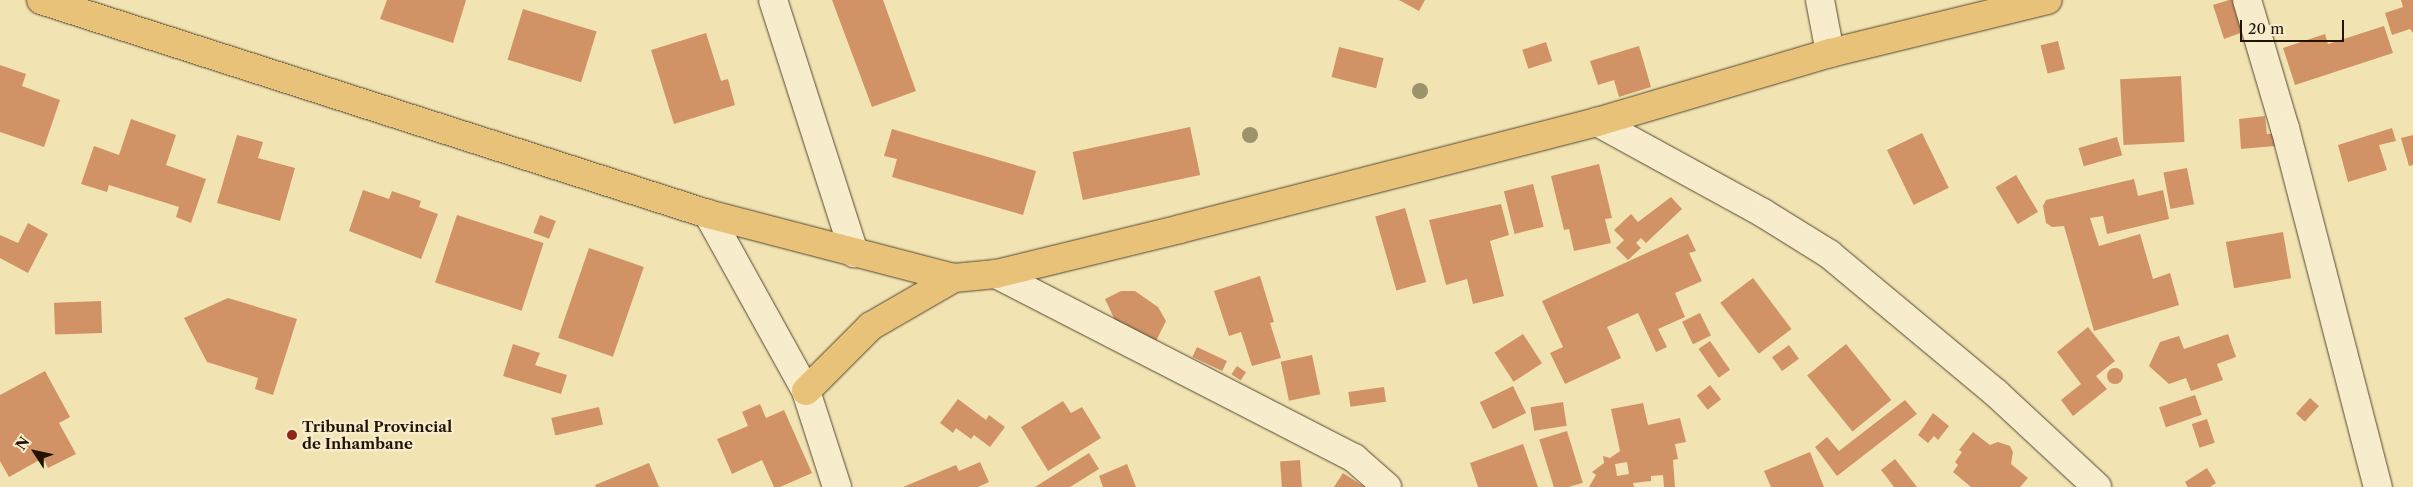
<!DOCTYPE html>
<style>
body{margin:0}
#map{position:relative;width:2413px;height:487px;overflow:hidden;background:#f2e3b2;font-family:"Libre Caslon Text",serif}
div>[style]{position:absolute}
.building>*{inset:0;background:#d19366;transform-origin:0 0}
.round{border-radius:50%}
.roads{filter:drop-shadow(0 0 1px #564730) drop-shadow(0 0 1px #564730)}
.minor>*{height:28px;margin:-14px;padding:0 14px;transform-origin:14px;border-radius:14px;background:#f7edcd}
.major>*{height:28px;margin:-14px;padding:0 14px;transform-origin:14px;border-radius:14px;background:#e9c279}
.trees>*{width:16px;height:16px;margin:-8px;border-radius:50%;background:#9c936d}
.dots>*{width:14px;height:14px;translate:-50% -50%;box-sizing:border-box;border:2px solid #f7edcd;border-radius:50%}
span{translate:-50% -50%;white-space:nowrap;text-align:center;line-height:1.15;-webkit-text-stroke:4.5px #f7edcd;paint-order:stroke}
.poi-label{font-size:15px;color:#221304;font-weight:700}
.left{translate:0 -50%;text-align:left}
.north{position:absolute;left:10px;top:427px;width:50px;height:50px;-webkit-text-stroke:4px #f7edcd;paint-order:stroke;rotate:305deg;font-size:14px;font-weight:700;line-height:20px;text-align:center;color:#221304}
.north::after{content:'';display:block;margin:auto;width:18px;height:22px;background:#221304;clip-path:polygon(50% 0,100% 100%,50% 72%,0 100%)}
.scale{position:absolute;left:2240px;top:20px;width:104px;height:22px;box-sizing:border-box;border:2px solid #221304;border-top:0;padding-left:6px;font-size:15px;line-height:18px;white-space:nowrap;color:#221304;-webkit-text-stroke:4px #f7edcd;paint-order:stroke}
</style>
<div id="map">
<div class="building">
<div style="clip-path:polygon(387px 0,466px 0,453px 43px,380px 19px)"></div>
<div style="clip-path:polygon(832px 0,883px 0,916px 91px,872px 107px)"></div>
<div style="clip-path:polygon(1399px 0,1425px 0,1419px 11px)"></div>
<div style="clip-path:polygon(2229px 0,2236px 0,2246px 31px,2224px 39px,2213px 5px)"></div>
<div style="clip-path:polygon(2401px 0,2413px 0,2413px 33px,2410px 29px,2392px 35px,2385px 13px,2403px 7px)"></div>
<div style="left:523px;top:9px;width:77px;height:53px;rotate:17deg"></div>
<div style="clip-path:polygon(2384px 26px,2393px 53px,2295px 85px,2283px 48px,2325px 34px,2328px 44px)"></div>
<div style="clip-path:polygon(706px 33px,721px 81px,728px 79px,735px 105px,674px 124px,651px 50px)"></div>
<div style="left:2058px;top:41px;width:29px;height:18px;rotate:76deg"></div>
<div style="left:1546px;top:42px;width:20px;height:25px;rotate:72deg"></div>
<div style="clip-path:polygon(1639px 46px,1651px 87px,1619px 97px,1614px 80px,1598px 85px,1590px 61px)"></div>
<div style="left:1339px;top:47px;width:46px;height:31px;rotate:14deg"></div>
<div style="clip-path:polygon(0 65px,26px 74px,22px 86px,60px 100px,44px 147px,0 132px)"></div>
<div style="left:2181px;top:76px;width:66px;height:61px;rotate:87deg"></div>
<div style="clip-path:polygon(2265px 116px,2267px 134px,2274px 134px,2275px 146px,2241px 149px,2239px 119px)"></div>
<div style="clip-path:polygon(131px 119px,176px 135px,166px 165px,206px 179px,191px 223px,176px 217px,179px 207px,109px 185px,107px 192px,81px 184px,94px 146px,119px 155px)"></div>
<div style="left:1190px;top:127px;width:49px;height:120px;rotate:78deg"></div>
<div style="clip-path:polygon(2392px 128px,2396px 141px,2379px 145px,2387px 170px,2348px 182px,2338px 145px)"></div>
<div style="clip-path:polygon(892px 129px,1036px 171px,1023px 215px,892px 177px,897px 159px,884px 156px)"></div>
<div style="left:1922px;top:133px;width:61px;height:39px;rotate:64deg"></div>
<div style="clip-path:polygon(237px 135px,263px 142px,258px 158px,295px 168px,280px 221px,217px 203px)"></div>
<div style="clip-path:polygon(2413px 135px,2413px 165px,2409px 166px,2401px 138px)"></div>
<div style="left:2117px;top:137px;width:19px;height:40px;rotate:74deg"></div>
<div style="clip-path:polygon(1599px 164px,1612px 218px,1605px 219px,1611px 243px,1574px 251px,1569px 229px,1564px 230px,1551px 176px)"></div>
<div style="left:2187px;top:168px;width:37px;height:24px;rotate:79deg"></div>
<div style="left:2016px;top:175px;width:43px;height:24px;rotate:59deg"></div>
<div style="clip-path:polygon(2134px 179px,2138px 196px,2163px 190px,2169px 219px,2107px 234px,2103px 216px,2090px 218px,2099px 246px,2140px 234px,2153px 279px,2170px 273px,2179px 305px,2094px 331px,2064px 226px,2052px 227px,2046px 223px,2043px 206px,2046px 200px)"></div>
<div style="left:1533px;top:184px;width:44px;height:30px;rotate:76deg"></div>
<div style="clip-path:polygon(363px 190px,389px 199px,392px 191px,421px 201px,419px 207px,438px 214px,421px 259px,349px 231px)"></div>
<div style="clip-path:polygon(1671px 197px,1682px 209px,1646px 243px,1641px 238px,1636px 243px,1641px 248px,1628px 260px,1616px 248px,1624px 240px,1614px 230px,1631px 214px,1638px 222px)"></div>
<div style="clip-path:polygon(1501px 204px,1509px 235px,1490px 241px,1504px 296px,1473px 304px,1467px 279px,1446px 285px,1429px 220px)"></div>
<div style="left:1405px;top:208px;width:77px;height:31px;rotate:74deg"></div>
<div style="left:457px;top:215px;width:91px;height:71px;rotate:18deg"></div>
<div style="left:540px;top:215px;width:17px;height:19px;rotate:21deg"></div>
<div style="clip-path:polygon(28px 223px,48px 234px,28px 273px,0 258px,0 235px,18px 243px)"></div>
<div style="left:2283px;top:232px;width:47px;height:58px;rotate:80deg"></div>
<div style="clip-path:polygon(1688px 234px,1696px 251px,1689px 253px,1702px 281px,1675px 293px,1685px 317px,1658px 329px,1667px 347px,1656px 352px,1638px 313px,1607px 327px,1621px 358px,1565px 384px,1550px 353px,1563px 347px,1542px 301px)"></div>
<div style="left:589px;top:248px;width:58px;height:95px;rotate:19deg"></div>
<div style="clip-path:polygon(1260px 276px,1274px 322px,1270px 323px,1281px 358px,1252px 366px,1241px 332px,1229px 336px,1214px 291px)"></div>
<div style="left:1753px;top:278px;width:64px;height:41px;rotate:53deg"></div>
<div style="clip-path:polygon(1121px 291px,1135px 291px,1158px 307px,1166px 321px,1155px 343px,1119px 329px,1105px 299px)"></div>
<div style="clip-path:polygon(228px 298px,297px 319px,273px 395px,255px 389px,258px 378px,207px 362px,184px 318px)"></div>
<div style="left:101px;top:301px;width:32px;height:47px;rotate:88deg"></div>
<div style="left:1700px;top:313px;width:25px;height:20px;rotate:64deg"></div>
<div style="clip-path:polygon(2088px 327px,2115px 361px,2096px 376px,2107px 389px,2073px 416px,2061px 400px,2081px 384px,2057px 352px)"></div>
<div style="left:1523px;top:334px;width:35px;height:34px;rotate:57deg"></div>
<div style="clip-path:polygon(2228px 334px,2236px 357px,2217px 364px,2223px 380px,2191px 391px,2186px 378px,2169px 384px,2149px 366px,2160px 342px,2179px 336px,2184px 349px)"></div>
<div style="left:1710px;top:341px;width:35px;height:14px;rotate:55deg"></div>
<div style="clip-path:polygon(513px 344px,540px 353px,535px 365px,567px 375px,561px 394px,503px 376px)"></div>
<div style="left:1846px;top:344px;width:72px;height:50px;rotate:51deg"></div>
<div style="left:1789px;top:345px;width:17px;height:21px;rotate:54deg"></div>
<div style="left:1197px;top:347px;width:33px;height:11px;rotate:25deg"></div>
<div style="left:1312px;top:355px;width:40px;height:32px;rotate:78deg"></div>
<div style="left:1237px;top:366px;width:11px;height:10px;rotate:34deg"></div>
<div class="round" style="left:2107px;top:368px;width:16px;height:16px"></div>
<div style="clip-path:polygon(45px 371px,70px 417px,59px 423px,76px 454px,48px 468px,43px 458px,9px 477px,0 461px,0 395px)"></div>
<div style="left:1710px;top:385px;width:18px;height:17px;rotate:52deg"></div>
<div style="left:1513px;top:386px;width:30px;height:37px;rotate:64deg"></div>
<div style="left:1384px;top:387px;width:15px;height:36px;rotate:82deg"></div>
<div style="left:2195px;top:395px;width:21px;height:38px;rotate:71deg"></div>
<div style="left:2310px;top:398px;width:12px;height:21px;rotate:42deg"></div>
<div style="clip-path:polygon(958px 399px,986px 420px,989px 415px,1005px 427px,990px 447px,974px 435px,971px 439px,956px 428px,953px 433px,940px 423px)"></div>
<div style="clip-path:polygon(1905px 400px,1917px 414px,1837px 476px,1815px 447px,1827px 437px,1839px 451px)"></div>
<div style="clip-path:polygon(1063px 401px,1071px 413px,1082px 407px,1101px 438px,1048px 471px,1021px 427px)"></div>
<div style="left:1563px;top:402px;width:24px;height:33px;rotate:81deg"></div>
<div style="clip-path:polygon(evenodd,1643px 403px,1648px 425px,1680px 418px,1686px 442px,1675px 444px,1678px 459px,1673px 460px,1675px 487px,1664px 487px,1663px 475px,1651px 476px,1651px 481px,1633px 483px,1634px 487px,1589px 487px,1596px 475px,1592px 472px,1604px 463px,1603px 456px,1610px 458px,1620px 451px,1611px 409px,1643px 403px,1627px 462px,1629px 474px,1617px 476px,1615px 464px,1627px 462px)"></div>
<div style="clip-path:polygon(760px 404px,766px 418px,784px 410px,812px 473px,780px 487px,774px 487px,762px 460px,732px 474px,717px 439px,748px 426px,742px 412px)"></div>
<div style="left:599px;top:407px;width:18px;height:49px;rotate:77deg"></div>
<div style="clip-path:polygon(1933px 413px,1949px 426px,1938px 440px,1934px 436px,1928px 443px,1918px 435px)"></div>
<div style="left:2207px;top:419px;width:25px;height:16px;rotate:72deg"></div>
<div style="left:1567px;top:431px;width:54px;height:29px;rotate:73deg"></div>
<div style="clip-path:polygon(1973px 432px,1990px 445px,1998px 442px,2010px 446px,2013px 452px,2011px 464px,2028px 478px,2020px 487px,1971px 487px,1953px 472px,1958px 465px,1955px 462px,1962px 452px,1959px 450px)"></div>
<div style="clip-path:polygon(1523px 444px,1538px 487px,1478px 487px,1470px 463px)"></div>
<div style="clip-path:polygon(1810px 452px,1824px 487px,1771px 487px,1764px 471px)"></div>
<div style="clip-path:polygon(1089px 453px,1099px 469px,1070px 487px,1035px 487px)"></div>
<div style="clip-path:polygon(1895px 459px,1917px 487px,1894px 487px,1881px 470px)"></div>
<div style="left:1300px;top:460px;width:27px;height:20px;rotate:86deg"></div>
<div style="clip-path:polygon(980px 462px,989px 482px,978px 487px,903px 487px,956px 465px,959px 471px)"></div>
<div style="clip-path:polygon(649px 463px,659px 487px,596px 487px,595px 485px)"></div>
<div style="clip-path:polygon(1127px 464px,1136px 487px,1103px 487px,1099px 476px)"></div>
<div style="clip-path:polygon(2207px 468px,2216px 483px,2210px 487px,2188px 487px,2185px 482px)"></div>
<div style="clip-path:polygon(1343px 473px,1360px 484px,1365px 487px,1334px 487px)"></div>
</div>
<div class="roads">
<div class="minor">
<div style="left:773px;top:0;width:266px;rotate:72.2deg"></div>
<div style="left:1820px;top:0;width:54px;rotate:79.3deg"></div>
<div style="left:2247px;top:0;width:134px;rotate:73.5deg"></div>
<div style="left:2285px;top:128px;width:371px;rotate:75.5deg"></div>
<div style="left:1597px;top:122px;width:189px;rotate:28.7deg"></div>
<div style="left:1763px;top:213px;width:78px;rotate:31.8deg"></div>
<div style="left:1829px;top:254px;width:217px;rotate:39.8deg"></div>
<div style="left:1996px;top:393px;width:138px;rotate:42.9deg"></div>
<div style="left:708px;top:214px;width:202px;rotate:61deg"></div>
<div style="left:806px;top:391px;width:101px;rotate:72.1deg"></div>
<div style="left:996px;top:274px;width:403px;rotate:27.2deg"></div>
<div style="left:1354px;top:458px;width:44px;rotate:41.3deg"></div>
</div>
<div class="major">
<div style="left:41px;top:0;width:700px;rotate:17.79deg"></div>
<div style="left:708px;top:214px;width:254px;rotate:14.6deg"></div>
<div style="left:954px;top:278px;width:42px;rotate:-5.4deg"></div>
<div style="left:996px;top:274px;width:189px;rotate:-13.7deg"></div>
<div style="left:1180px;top:229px;width:431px;rotate:-14.4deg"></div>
<div style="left:1597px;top:122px;width:243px;rotate:-16.5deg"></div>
<div style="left:1830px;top:53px;width:224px;rotate:-13.7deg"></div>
<div style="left:806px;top:391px;width:92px;rotate:-45deg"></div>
<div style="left:871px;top:326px;width:96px;rotate:-30deg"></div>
</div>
</div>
<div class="trees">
<div style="left:1420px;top:91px"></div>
<div style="left:1250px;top:135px"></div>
</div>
<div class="dots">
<div style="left:292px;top:435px;background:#8f2418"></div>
</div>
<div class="poi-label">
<span class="left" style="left:302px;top:435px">Tribunal Provincial<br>de Inhambane</span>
</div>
<div class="north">N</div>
<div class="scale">20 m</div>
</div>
